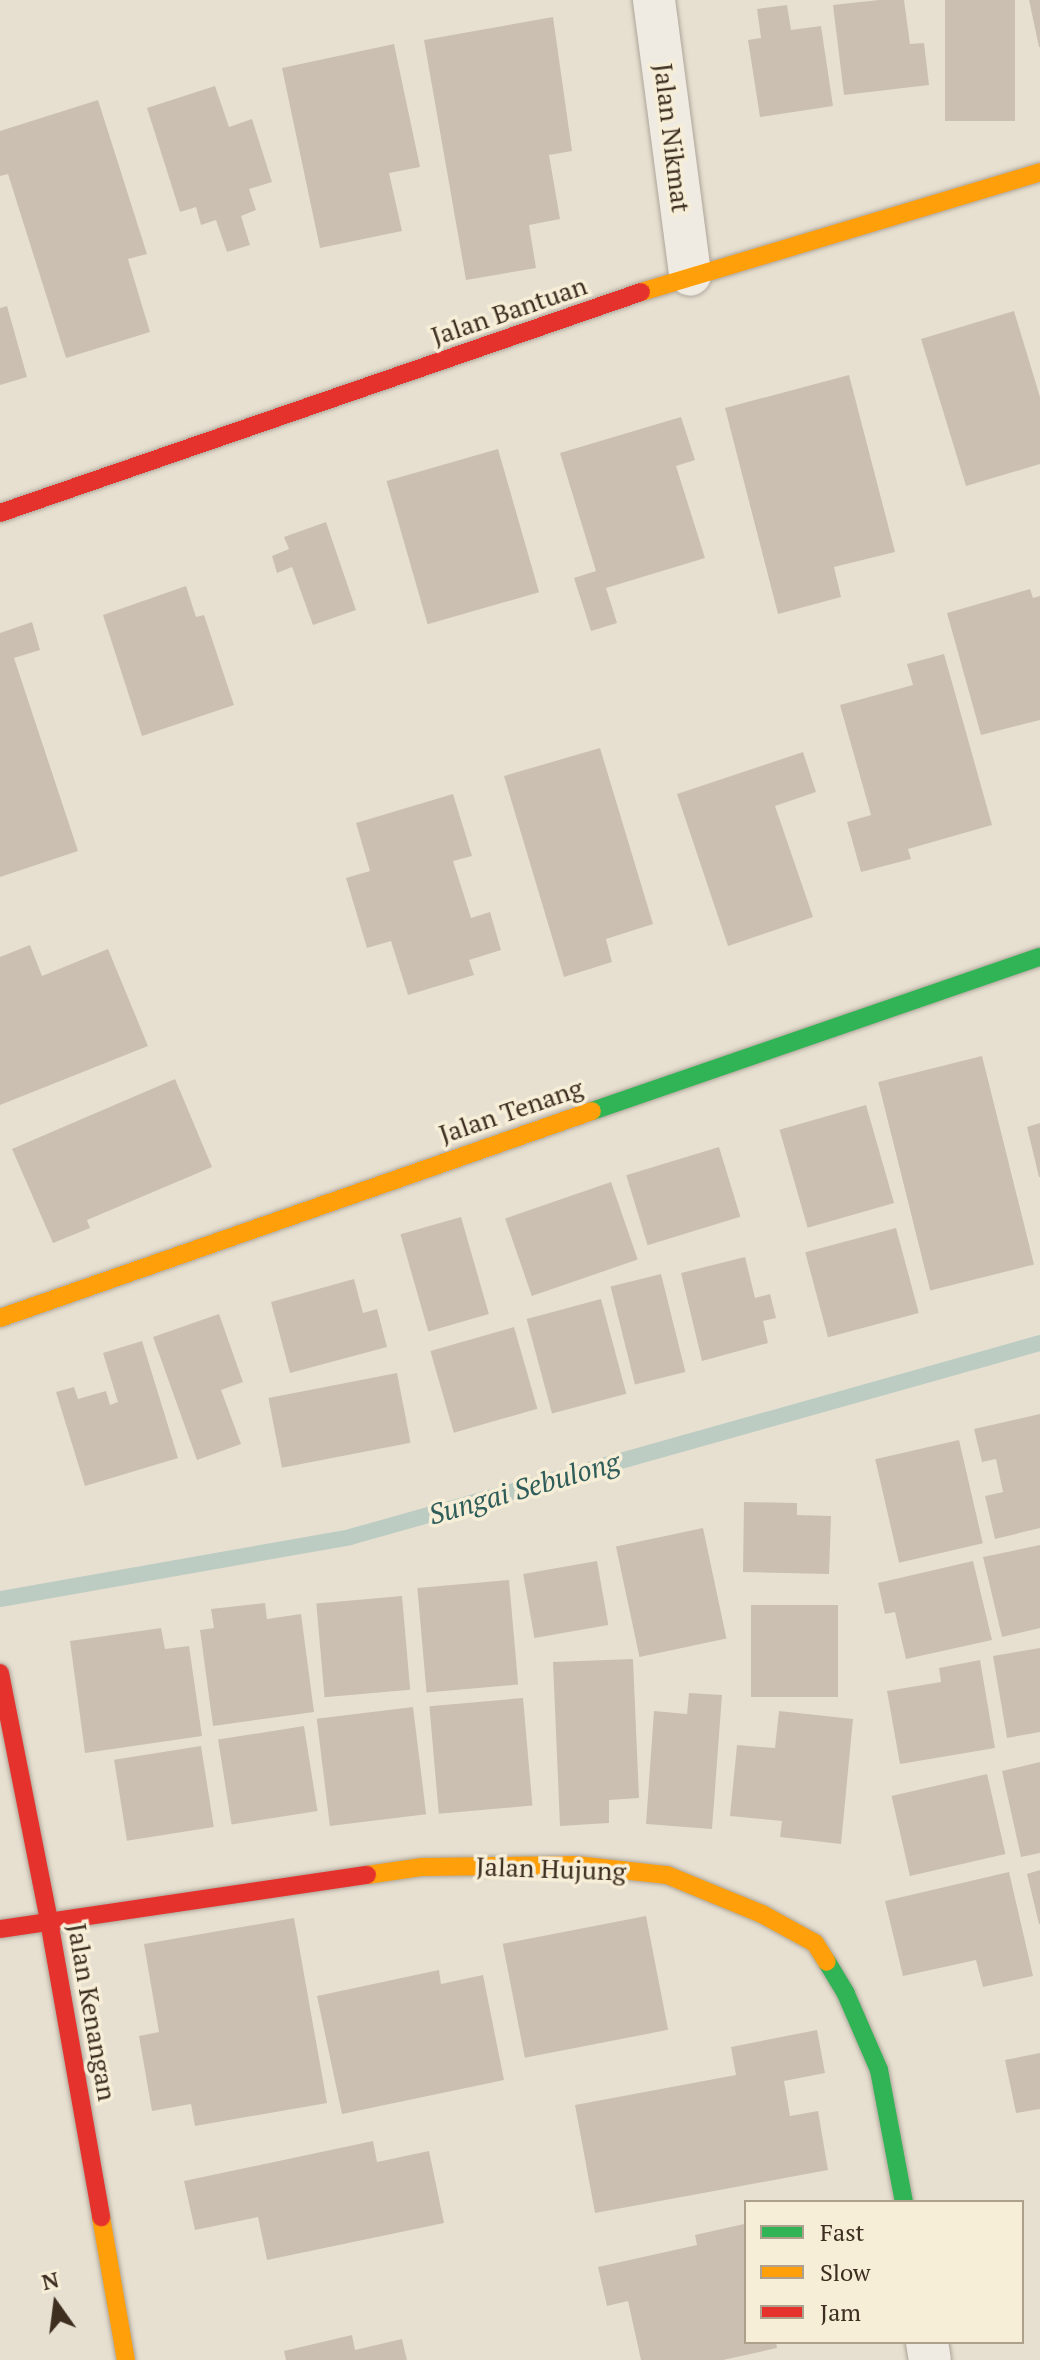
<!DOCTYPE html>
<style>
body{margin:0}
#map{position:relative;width:1040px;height:2360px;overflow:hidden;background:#e7e0d1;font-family:"PT Serif",serif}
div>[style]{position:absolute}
.stream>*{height:16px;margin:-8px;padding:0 8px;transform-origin:8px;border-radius:8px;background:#bcccc2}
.building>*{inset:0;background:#cbbfb2;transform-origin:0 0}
.roads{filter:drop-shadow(0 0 2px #ada599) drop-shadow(0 0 2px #ada599)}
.street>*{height:42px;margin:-21px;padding:0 21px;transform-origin:21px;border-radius:21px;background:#efebe3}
.fast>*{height:18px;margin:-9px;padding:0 9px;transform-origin:9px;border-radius:9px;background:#30b455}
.slow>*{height:18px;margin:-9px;padding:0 9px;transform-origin:9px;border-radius:9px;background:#ff9f0a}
.jam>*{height:18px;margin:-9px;padding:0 9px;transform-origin:9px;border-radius:9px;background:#e5322d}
span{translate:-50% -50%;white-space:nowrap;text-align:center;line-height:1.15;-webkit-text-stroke:7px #f7eed8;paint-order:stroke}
.street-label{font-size:26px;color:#3d2e20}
.water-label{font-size:28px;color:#2f5d5a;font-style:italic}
.legend{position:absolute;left:744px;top:2200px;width:280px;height:144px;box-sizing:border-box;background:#f7eed8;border:2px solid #ada18e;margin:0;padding:10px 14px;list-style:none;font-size:24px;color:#3d2e20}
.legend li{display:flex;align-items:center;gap:16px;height:40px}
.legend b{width:40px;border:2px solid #ada18e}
.north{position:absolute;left:16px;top:2264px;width:80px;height:80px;-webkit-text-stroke:6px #f7eed8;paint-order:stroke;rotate:346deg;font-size:22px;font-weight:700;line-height:32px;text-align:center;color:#3d2e20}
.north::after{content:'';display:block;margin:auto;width:28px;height:36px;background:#3d2e20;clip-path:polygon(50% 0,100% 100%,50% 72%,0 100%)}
</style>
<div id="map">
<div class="stream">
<div style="left:0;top:1599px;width:355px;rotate:-10deg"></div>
<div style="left:350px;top:1537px;width:717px;rotate:-15.7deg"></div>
</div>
<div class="building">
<div style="clip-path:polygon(879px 0,904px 0,910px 44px,924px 43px,929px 85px,844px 95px,833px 5px)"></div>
<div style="left:945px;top:0;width:70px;height:121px"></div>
<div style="clip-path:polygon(1029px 0,1040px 0,1040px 47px,1039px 47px)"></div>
<div style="clip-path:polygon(787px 5px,791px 30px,821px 26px,833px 106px,760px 117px,748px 40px,761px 38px,757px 9px)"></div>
<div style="clip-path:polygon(553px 17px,572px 151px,549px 155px,560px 219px,529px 225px,536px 268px,466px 280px,424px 40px)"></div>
<div style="clip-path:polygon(394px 44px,420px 167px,389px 173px,402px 231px,320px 248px,282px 68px)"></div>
<div style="clip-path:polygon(215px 86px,229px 127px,252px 119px,272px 182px,249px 189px,256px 210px,241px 216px,250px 245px,227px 252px,216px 220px,201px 225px,196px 207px,180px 212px,147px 108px)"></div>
<div style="clip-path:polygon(98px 100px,147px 254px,128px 259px,150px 332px,66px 358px,8px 174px,0 176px,0 131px)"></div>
<div style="clip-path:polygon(7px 306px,27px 377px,0 385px,0 308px)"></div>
<div style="clip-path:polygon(1014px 311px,1040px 397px,1040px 464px,966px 486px,921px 339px)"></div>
<div style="clip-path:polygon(849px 375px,895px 552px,834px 567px,841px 597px,778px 614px,725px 408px)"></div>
<div style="clip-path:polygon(681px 417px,695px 460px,676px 466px,705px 558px,606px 588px,617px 623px,591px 631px,574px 578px,596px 571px,560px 453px)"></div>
<div style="left:498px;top:449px;width:149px;height:116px;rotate:74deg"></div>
<div style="clip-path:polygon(326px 522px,356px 610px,313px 625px,292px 567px,277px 573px,272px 556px,289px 549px,284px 537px)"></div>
<div style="clip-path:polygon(186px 586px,196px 617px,204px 615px,234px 705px,142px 736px,103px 615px)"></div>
<div style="clip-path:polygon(1030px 589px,1033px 598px,1040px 596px,1040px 720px,981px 735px,947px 613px)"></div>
<div style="clip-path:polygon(32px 622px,40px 650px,14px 658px,78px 851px,0 877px,0 633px)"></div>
<div style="clip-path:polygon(944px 654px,992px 825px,908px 849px,911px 859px,861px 872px,847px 822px,871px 815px,840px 705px,913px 685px,907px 664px)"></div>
<div style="clip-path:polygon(600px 748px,653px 924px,606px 939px,612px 962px,564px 977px,504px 776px)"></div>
<div style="clip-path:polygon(803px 752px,816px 792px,775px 806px,813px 917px,728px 946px,677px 794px)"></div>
<div style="clip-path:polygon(453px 794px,472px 856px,453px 861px,471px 918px,490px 912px,501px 950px,469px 960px,474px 975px,408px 995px,391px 941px,367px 948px,346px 878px,370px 871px,356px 823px)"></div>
<div style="clip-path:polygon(30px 945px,42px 976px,108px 949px,148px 1046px,0 1105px,0 957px)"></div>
<div style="left:982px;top:1056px;width:215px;height:107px;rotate:76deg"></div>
<div style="clip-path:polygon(175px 1079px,212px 1167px,87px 1220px,90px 1228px,53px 1243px,12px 1149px)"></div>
<div style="left:866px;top:1105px;width:102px;height:90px;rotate:74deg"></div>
<div style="clip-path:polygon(1040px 1123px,1040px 1177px,1039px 1177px,1027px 1127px)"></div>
<div style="left:719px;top:1147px;width:73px;height:97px;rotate:73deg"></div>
<div style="left:611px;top:1182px;width:82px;height:112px;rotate:71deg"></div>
<div style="left:461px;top:1217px;width:101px;height:63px;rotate:74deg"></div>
<div style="left:896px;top:1228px;width:88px;height:94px;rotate:75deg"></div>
<div style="clip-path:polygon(745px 1257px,755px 1298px,770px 1294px,776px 1318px,763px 1321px,768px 1343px,702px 1361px,681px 1273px)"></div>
<div style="left:661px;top:1274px;width:101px;height:52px;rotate:76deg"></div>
<div style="clip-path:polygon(354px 1279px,363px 1313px,377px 1309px,387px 1347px,290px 1373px,271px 1302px)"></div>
<div style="left:601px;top:1299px;width:98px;height:77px;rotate:75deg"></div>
<div style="clip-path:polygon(219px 1314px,243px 1382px,221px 1390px,241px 1444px,197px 1460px,153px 1337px)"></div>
<div style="left:514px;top:1327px;width:85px;height:87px;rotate:74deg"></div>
<div style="clip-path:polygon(142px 1341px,178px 1458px,85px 1486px,56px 1392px,74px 1387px,78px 1399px,106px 1391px,110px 1405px,118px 1402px,103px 1353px)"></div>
<div style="left:397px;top:1373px;width:71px;height:131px;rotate:79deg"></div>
<div style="clip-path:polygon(1040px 1414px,1040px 1528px,995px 1539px,985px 1496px,1003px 1492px,996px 1459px,982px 1462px,974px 1429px)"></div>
<div style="left:959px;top:1440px;width:106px;height:86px;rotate:77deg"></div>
<div style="clip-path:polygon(744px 1502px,797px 1503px,797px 1515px,831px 1516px,829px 1574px,743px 1572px)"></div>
<div style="left:703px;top:1528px;width:113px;height:89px;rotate:78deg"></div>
<div style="clip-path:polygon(1040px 1545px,1040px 1628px,1002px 1637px,983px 1557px)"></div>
<div style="left:597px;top:1561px;width:65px;height:75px;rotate:80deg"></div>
<div style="clip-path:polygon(973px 1561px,992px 1640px,906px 1659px,895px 1612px,885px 1614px,878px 1583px)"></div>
<div style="left:509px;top:1580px;width:105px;height:92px;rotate:85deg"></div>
<div style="left:402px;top:1596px;width:94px;height:86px;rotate:85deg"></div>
<div style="clip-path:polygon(265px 1603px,267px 1619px,301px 1614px,314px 1712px,213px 1726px,200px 1630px,214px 1628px,211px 1609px)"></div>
<div style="left:751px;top:1605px;width:87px;height:92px"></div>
<div style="clip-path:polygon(161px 1628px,165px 1649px,189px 1646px,202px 1736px,85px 1753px,70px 1641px)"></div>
<div style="clip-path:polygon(1040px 1648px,1040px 1732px,1007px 1738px,993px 1656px)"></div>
<div style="clip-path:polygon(633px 1659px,639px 1798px,609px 1800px,609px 1823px,560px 1826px,553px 1662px)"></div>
<div style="clip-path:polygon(980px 1660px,995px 1748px,900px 1764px,887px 1691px,941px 1682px,939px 1668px)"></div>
<div style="clip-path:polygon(689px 1693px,722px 1695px,712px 1829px,646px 1824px,654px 1711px,687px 1714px)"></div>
<div style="left:523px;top:1698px;width:108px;height:94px;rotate:85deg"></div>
<div style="left:413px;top:1707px;width:108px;height:97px;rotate:83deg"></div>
<div style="clip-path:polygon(779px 1711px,853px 1719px,841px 1844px,780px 1837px,782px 1821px,730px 1816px,737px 1745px,775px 1748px)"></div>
<div style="left:304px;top:1726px;width:86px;height:87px;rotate:81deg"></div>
<div style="left:201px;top:1746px;width:82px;height:88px;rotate:81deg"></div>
<div style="clip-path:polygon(1040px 1762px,1040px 1853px,1021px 1857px,1002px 1771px)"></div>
<div style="left:987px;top:1774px;width:82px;height:98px;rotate:77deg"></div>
<div style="clip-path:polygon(1040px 1870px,1040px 1924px,1039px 1924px,1027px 1874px)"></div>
<div style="clip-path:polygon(1009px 1872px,1033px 1976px,983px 1987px,976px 1960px,903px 1976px,885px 1901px)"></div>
<div style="left:646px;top:1916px;width:116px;height:146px;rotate:79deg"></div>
<div style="clip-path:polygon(294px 1918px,327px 2103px,195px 2126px,191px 2104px,152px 2111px,139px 2036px,159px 2032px,144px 1944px)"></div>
<div style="clip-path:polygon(439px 1970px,441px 1984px,483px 1975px,504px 2080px,342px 2114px,317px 1996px)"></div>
<div style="clip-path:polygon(817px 2030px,825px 2073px,784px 2081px,790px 2116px,818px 2111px,828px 2170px,595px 2213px,575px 2105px,736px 2075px,731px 2047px)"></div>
<div style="clip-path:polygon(1040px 2053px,1040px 2109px,1016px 2113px,1005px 2060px)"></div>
<div style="clip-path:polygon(373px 2141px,377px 2162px,429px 2151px,444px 2223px,267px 2260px,258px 2217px,195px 2230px,184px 2181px)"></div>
<div style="clip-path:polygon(744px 2224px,746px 2342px,776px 2342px,777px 2348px,723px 2360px,641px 2360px,628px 2301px,607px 2306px,598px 2267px,697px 2245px,695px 2235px)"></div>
<div style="clip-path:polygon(352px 2335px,355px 2350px,402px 2339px,407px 2360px,286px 2360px,284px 2351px)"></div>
</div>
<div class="roads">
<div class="street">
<div style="left:654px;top:0;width:277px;rotate:82.5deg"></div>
<div style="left:927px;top:2342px;width:18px;rotate:81deg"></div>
</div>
<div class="fast">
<div style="left:592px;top:1111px;width:474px;rotate:-19deg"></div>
<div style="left:827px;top:1962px;width:37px;rotate:59deg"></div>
<div style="left:846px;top:1994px;width:83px;rotate:66.5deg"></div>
<div style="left:879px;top:2070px;width:134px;rotate:79.3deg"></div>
</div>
<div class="slow">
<div style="left:641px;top:292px;width:417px;rotate:-16.7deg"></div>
<div style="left:0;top:1318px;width:627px;rotate:-19.27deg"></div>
<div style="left:367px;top:1875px;width:56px;rotate:-8.3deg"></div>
<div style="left:422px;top:1867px;width:154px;rotate:-0.7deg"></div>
<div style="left:576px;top:1865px;width:92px;rotate:6.3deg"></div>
<div style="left:667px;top:1875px;width:103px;rotate:22.3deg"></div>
<div style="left:762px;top:1914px;width:60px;rotate:28.7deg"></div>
<div style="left:815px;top:1943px;width:22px;rotate:58deg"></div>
<div style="left:101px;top:2217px;width:145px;rotate:80.1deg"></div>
</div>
<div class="jam">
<div style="left:0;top:513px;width:678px;rotate:-19.02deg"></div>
<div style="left:0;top:1673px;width:253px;rotate:78.8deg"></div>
<div style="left:49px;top:1921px;width:301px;rotate:80deg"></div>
<div style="left:0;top:1929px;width:371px;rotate:-8.4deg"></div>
</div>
</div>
<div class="street-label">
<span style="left:672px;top:138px;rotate:83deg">Jalan Nikmat</span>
<span style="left:509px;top:311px;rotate:-19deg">Jalan Bantuan</span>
<span style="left:511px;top:1111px;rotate:-19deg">Jalan Tenang</span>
<span style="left:551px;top:1869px;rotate:2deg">Jalan Hujung</span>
<span style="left:92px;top:2012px;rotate:80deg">Jalan Kenangan</span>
</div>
<div class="water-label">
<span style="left:524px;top:1488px;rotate:-16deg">Sungai Sebulong</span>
</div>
<ul class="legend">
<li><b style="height:10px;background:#30b455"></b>Fast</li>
<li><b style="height:10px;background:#ff9f0a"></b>Slow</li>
<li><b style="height:10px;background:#e5322d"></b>Jam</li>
</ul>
<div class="north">N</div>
</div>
